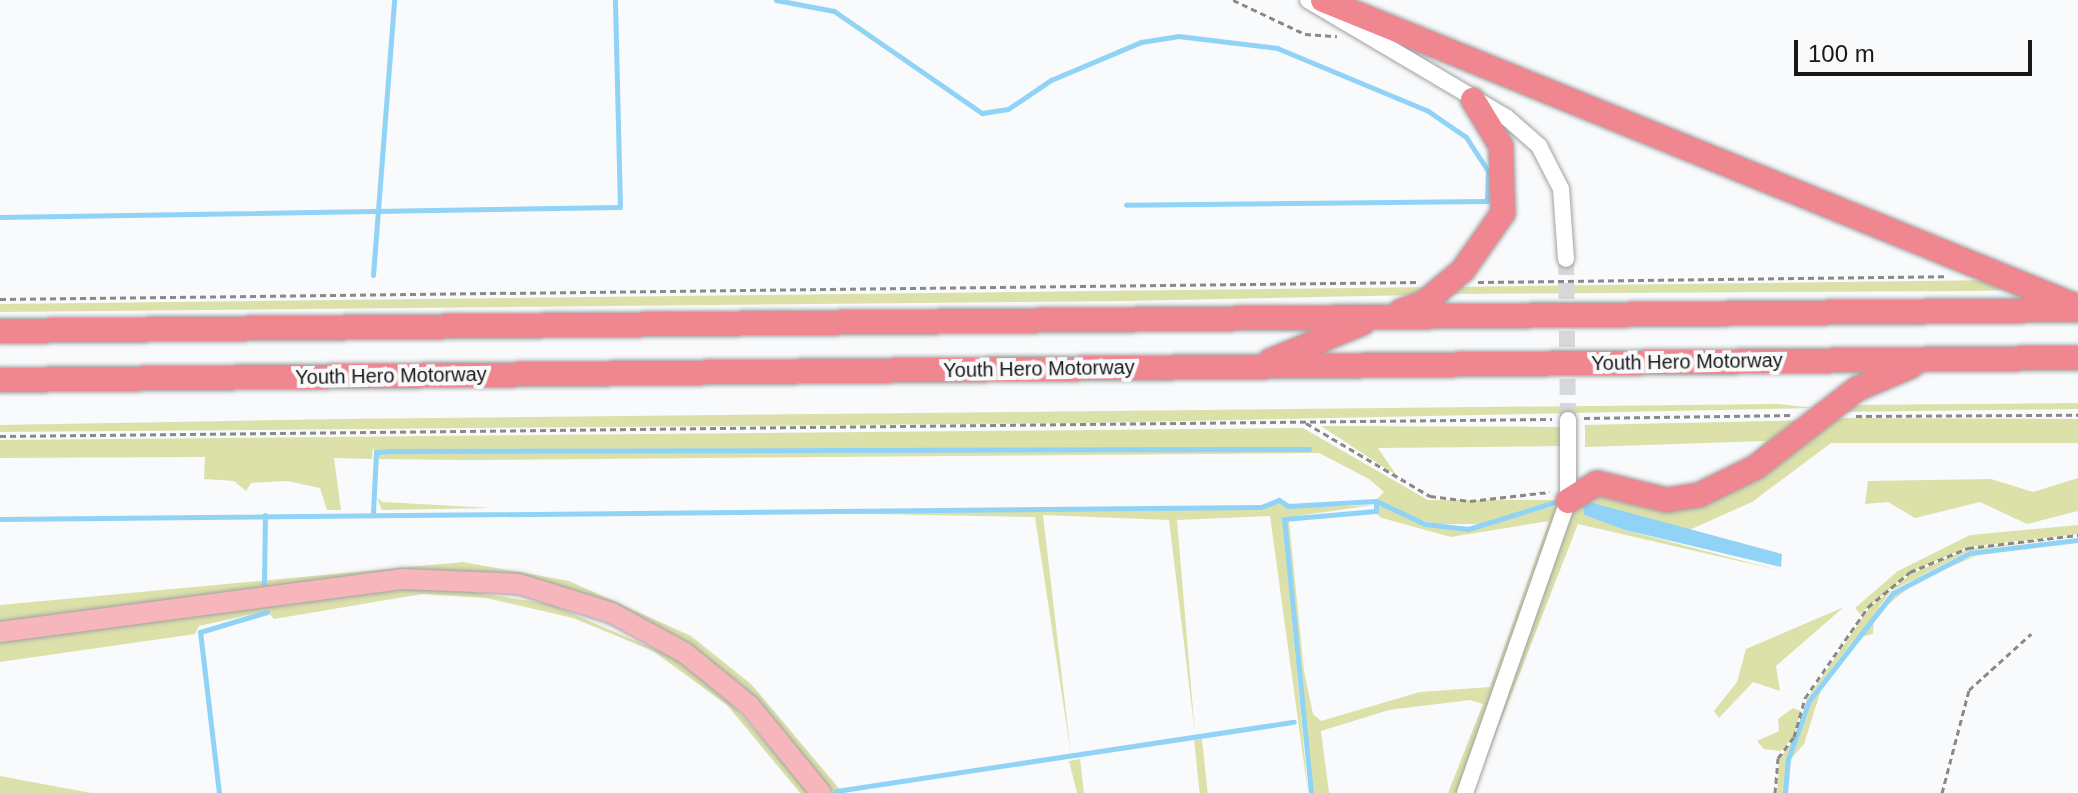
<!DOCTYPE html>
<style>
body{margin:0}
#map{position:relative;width:2078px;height:793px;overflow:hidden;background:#f9fafb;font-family:Arial,sans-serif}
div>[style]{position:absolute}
.green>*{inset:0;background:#dce1aa;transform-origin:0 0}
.water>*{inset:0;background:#90d3f7}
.stream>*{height:5px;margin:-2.5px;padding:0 2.5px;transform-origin:2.5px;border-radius:2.5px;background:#90d3f7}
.tertiary-tunnel>*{height:16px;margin-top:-8px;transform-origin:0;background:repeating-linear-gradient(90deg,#d7d8d9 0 16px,transparent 0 24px)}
.path>*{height:3px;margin-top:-1.5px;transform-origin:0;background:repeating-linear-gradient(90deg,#89898a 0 6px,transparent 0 10px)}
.roads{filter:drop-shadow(0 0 2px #a1a1a2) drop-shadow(0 0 2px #a1a1a2)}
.tertiary>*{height:16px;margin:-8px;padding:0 8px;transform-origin:8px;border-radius:8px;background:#fff}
.primary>*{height:20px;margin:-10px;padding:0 10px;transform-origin:10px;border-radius:10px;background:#f6b6bc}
.motorway>*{height:24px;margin:-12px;padding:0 12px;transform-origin:12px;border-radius:12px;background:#f08690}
span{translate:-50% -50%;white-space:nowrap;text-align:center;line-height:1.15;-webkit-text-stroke:8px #f9fafb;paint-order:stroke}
.street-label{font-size:20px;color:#171717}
.scale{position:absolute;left:1794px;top:40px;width:238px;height:36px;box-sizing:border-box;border:4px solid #171717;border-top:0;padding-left:10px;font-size:24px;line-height:28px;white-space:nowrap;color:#171717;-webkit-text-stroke:6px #f9fafb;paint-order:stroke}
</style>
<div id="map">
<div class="green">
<div style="clip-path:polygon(2002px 280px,2004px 290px,1976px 291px,1442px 294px,1453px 287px)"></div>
<div style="clip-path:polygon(1431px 287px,1415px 295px,1122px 301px,0 312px,0 304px)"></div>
<div style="clip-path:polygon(2078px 403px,2078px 409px,1836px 412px,1846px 405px)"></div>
<div style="clip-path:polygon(1777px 404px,1815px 408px,1087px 423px,0 432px,0 425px,338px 419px)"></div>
<div style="clip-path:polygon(1831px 418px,2078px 419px,2078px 443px,1831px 443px,1752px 502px,1687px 531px,1582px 500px,1584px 515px,1625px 530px,1782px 571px,1578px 524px,1473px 793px,1576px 502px,1591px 492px,1654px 505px)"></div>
<div style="clip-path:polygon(1808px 420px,1734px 473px,1766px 441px,1585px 447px,1585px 425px)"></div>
<div style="clip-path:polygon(1321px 426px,1564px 427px,1561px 446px,1378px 448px,1397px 476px)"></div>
<div style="clip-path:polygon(1303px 428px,1428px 500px,1561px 500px,1485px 524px,1435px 524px,1393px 512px,1376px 500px,1384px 492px,1369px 479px,1319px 453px,466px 460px,379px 459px,373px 448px,372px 459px,334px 458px,341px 510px,327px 510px,320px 488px,287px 481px,251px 483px,246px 491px,234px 481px,204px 479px,205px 457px,0 458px,0 440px)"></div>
<div style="clip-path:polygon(2078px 478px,2078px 511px,2027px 524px,1980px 502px,1915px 518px,1888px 502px,1865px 504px,1868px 481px,1991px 479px,2033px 492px)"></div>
<div style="clip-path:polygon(377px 498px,383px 502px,492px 508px,382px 510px)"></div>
<div style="clip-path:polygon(1277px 502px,1288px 508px,1374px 505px,1283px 518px,1308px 793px,1270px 516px,1177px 520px,1195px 734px,1169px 520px,1043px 515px,1071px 755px,1035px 517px,774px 512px,1262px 509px)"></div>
<div style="clip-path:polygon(1377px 504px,1425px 525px,1469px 530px,1562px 504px,1458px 793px,1448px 793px,1483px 704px,1470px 700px,1389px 710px,1321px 731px,1329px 793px,1312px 793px,1286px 519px,1298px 514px,1289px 521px,1304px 671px,1313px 714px,1321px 721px,1420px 692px,1490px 687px,1549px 521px,1451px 537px,1382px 518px,1374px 512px)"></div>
<div style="clip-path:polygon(2078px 525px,2078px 534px,1968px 547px,1910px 572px,1860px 614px,1855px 608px,1898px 571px,1970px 535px)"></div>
<div style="clip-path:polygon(2078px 536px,1969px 551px,1891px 591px,1808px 700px,1796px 744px,1787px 759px,1784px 793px,1777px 793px,1779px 759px,1795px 738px,1807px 699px,1869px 608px,1911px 574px,1968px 549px)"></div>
<div style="clip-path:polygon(2002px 545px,1917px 581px,1874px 616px,1873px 634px,1858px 638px,1821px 690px,1804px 744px,1790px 760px,1812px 702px,1872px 613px,1916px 578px)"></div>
<div style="clip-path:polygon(463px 562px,569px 581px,691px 636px,751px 684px,843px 793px,832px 793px,742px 686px,678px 637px,607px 603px,505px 574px,409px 571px,0 624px,0 605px)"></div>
<div style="clip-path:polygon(431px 586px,550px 604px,680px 660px,724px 695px,810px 793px,800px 793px,727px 705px,653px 651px,573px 618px,486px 598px,422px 594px,274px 619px,267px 611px,199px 626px,195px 634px,0 662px,0 639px)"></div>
<div style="clip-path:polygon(1844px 607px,1776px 666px,1780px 691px,1753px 682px,1719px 718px,1714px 711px,1737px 682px,1746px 649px)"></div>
<div style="clip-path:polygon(1793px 708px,1801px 711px,1794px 736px,1781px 751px,1764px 749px,1757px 741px,1779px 731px,1778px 719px)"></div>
<div style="left:1202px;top:739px;width:54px;height:8px;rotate:84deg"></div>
<div style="clip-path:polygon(1080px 759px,1084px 793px,1077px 793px,1069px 761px)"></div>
<div style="clip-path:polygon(0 776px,48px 785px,91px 793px,0 793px)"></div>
</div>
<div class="water">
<div style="clip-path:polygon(1582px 500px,1782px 554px,1781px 567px,1625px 530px,1584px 515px)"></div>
</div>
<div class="stream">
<div style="left:776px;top:0;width:59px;rotate:10.7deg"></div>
<div style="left:834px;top:11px;width:180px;rotate:34.6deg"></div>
<div style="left:982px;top:113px;width:26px;rotate:-9deg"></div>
<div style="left:1008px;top:109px;width:52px;rotate:-34deg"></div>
<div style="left:1051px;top:80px;width:98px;rotate:-22.9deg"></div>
<div style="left:1141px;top:42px;width:37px;rotate:-9deg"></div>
<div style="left:1178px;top:36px;width:100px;rotate:6.9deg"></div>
<div style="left:1277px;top:48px;width:164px;rotate:22.6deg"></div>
<div style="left:1428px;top:111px;width:46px;rotate:34.4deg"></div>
<div style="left:1466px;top:137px;width:40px;rotate:57.1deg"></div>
<div style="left:1488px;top:171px;width:30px;rotate:92deg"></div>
<div style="left:1487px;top:201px;width:361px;rotate:179.4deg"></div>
<div style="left:0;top:217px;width:620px;rotate:-0.92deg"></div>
<div style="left:620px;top:207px;width:207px;rotate:-91.4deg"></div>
<div style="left:373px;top:275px;width:276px;rotate:-85.6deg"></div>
<div style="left:373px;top:512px;width:60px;rotate:-87.1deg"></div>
<div style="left:376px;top:452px;width:17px;rotate:-3deg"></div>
<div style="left:393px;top:451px;width:916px;rotate:-0.13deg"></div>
<div style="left:0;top:519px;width:1261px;rotate:-0.55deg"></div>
<div style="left:1261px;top:507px;width:19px;rotate:-21deg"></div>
<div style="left:1279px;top:500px;width:11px;rotate:34deg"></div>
<div style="left:1288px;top:506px;width:88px;rotate:-3.3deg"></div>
<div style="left:1376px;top:501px;width:54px;rotate:25.1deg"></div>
<div style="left:1425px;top:524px;width:43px;rotate:6.6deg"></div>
<div style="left:1468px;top:529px;width:92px;rotate:-17.1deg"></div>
<div style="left:264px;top:583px;width:68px;rotate:-89.2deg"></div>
<div style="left:836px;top:791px;width:463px;rotate:-8.6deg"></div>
<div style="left:219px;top:793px;width:162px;rotate:-96.7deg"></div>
<div style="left:200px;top:632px;width:70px;rotate:-16.6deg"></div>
<div style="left:1311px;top:793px;width:275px;rotate:-95.6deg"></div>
<div style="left:1284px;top:519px;width:92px;rotate:-5deg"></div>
<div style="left:1376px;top:511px;width:10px;rotate:-90deg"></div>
<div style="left:1785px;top:793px;width:34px;rotate:-85deg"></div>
<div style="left:1788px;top:759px;width:62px;rotate:-70.1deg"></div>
<div style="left:1809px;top:701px;width:137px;rotate:-52.1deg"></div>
<div style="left:1893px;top:593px;width:87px;rotate:-27.5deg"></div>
<div style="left:1970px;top:553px;width:109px;rotate:-6.9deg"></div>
</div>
<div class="tertiary-tunnel">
<div style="left:1566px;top:259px;width:161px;rotate:89.3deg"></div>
</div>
<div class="path">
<div style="left:1233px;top:0;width:80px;rotate:25.3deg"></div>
<div style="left:1305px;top:34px;width:32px;rotate:4deg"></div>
<div style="left:1478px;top:282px;width:469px;rotate:-0.7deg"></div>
<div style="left:0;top:299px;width:1419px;rotate:-0.69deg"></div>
<div style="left:1856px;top:416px;width:222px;rotate:-0.3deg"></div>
<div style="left:1584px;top:418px;width:208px;rotate:-0.8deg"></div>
<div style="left:1306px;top:423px;width:144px;rotate:30.5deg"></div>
<div style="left:1430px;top:496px;width:40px;rotate:7.1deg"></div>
<div style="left:1470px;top:501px;width:80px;rotate:-6.5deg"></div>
<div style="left:0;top:436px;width:1552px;rotate:-0.63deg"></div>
<div style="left:1775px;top:793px;width:35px;rotate:-85deg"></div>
<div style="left:1778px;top:758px;width:26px;rotate:-53deg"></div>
<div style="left:1794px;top:737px;width:41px;rotate:-74.2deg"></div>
<div style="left:1805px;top:698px;width:111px;rotate:-55.3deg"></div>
<div style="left:1868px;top:607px;width:55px;rotate:-39.8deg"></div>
<div style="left:1910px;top:572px;width:63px;rotate:-22.5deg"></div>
<div style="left:1968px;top:548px;width:111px;rotate:-6.7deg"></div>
<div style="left:1942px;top:793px;width:106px;rotate:-75.3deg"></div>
<div style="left:1969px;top:690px;width:84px;rotate:-42.1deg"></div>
</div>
<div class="roads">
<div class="tertiary">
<div style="left:1308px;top:0;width:230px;rotate:30.6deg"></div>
<div style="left:1506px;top:117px;width:44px;rotate:41.3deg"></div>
<div style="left:1539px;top:146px;width:48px;rotate:62.9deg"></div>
<div style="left:1561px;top:189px;width:70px;rotate:85.9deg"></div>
<div style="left:1465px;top:793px;width:310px;rotate:-70.6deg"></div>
<div style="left:1568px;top:501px;width:81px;rotate:-90deg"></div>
</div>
<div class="primary">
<div style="left:0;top:632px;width:405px;rotate:-7.5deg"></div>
<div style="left:402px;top:579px;width:117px;rotate:2.4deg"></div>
<div style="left:519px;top:584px;width:97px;rotate:17.3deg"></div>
<div style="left:612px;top:613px;width:83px;rotate:28.7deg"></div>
<div style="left:685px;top:653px;width:84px;rotate:39.2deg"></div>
<div style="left:750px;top:706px;width:112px;rotate:50.8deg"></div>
</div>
<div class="motorway">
<div style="left:1323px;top:0;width:813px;rotate:22.12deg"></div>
<div style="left:1401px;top:311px;width:24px;rotate:-19deg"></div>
<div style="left:1424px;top:303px;width:51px;rotate:-40.2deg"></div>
<div style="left:1463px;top:270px;width:70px;rotate:-54.9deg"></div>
<div style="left:1503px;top:213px;width:67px;rotate:-91.7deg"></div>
<div style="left:1501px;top:146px;width:54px;rotate:-121.3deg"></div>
<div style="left:0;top:331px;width:2078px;rotate:-0.58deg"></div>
<div style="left:1270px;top:361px;width:100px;rotate:-22.4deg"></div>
<div style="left:0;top:380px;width:2078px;rotate:-0.61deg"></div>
<div style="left:1568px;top:501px;width:34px;rotate:-32deg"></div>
<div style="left:1597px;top:483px;width:72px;rotate:13.7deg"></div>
<div style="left:1667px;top:500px;width:32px;rotate:-9deg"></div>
<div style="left:1699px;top:495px;width:64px;rotate:-26.2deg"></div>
<div style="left:1756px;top:467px;width:128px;rotate:-37.7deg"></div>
<div style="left:1857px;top:389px;width:59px;rotate:-23.1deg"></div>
</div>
</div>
<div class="street-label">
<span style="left:1687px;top:362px;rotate:-1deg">Youth Hero Motorway</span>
<span style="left:1039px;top:369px;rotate:-1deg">Youth Hero Motorway</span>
<span style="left:391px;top:376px;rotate:-1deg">Youth Hero Motorway</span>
</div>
<div class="scale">100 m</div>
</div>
